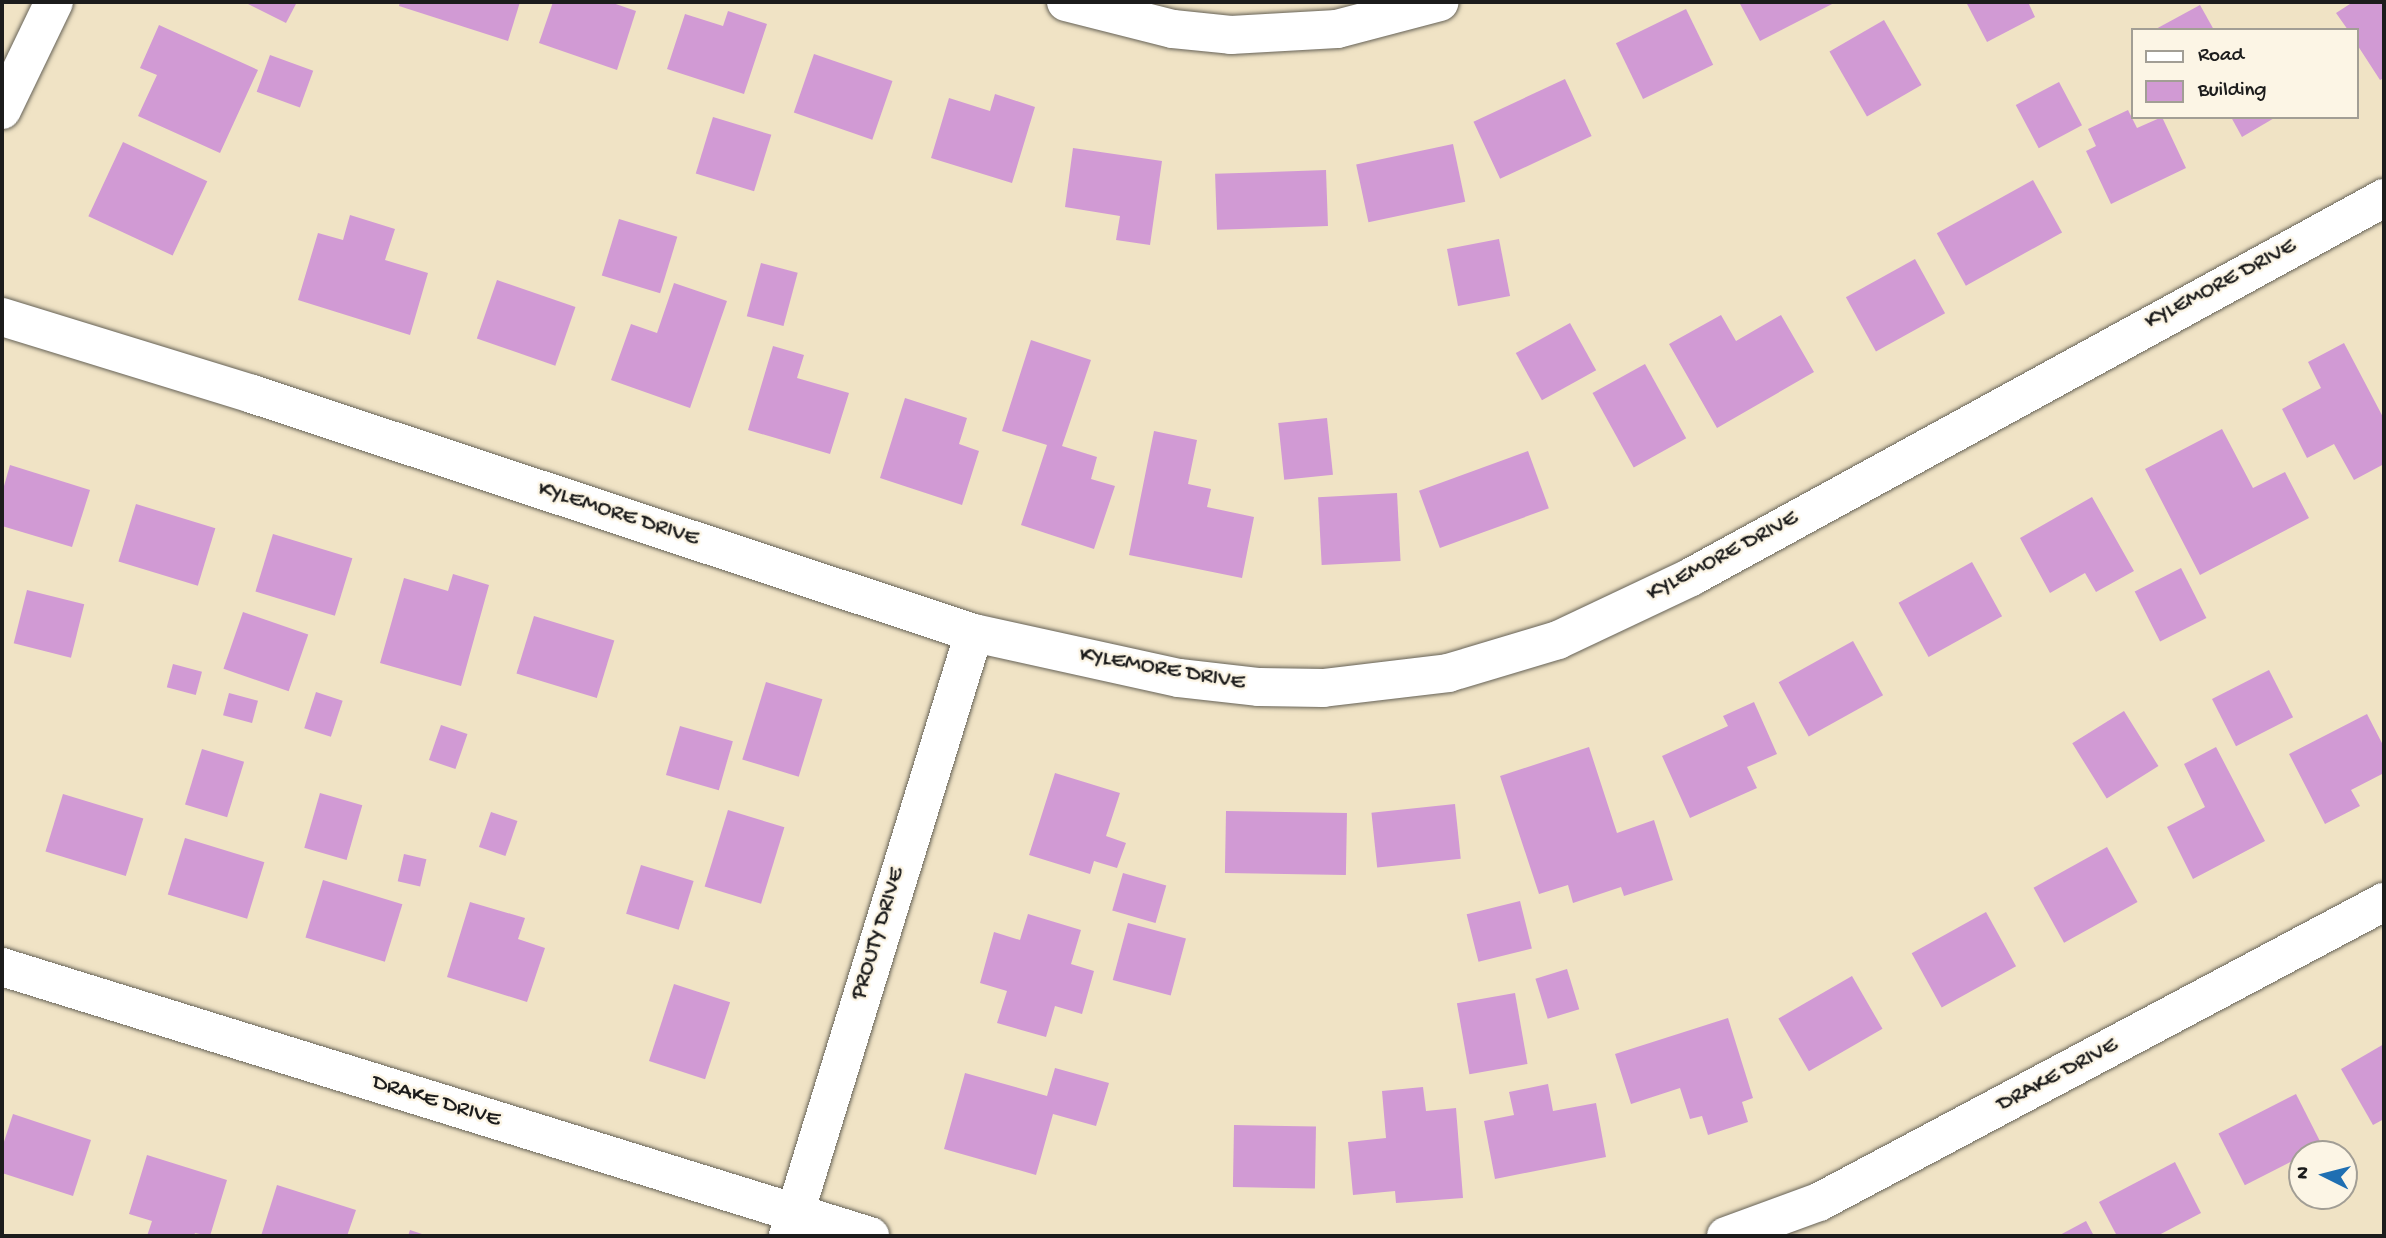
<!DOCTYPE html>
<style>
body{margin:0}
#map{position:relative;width:2386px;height:1238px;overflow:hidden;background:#f0e3c5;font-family:"Gochi Hand",sans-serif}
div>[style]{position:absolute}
.building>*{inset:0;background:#d19ad4;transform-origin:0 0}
.roads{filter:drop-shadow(0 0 2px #666257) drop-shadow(0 0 2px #666257)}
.minor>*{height:38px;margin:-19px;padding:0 19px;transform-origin:19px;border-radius:19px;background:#fff}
span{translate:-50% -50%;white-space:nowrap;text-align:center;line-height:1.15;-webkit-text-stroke:5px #fcf5e5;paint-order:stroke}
.street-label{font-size:23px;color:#1c1c1c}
.frame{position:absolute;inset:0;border:4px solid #1c1c1c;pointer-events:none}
.legend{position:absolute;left:2131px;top:28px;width:228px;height:91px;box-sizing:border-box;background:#fcf5e5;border:2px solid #a29e95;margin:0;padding:9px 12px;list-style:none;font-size:21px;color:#1c1c1c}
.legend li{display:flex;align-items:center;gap:14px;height:35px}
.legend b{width:35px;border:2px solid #a29e95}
.north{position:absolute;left:2288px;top:1140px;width:70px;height:70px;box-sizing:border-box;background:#fcf5e5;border:2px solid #a29e95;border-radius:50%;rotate:276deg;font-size:19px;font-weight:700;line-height:28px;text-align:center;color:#1c1c1c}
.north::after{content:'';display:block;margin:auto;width:24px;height:32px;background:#1f6fb2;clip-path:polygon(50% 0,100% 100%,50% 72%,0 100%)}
</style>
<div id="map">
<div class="building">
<div style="clip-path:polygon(244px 2px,297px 2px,286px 23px)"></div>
<div style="clip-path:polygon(400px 2px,520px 2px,508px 41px,399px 6px)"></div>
<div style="clip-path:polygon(553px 2px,610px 2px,636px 11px,617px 70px,539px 43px)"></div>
<div style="clip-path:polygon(1739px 2px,1836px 2px,1760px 41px)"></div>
<div style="clip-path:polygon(1966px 2px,2028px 2px,2035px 17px,1987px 42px)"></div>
<div style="clip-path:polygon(2353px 2px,2384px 2px,2384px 78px,2380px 80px,2356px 43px,2356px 30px,2348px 30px,2336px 13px)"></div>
<div style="clip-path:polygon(2200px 5px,2214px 30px,2154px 30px)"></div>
<div style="left:1686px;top:9px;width:62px;height:78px;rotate:64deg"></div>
<div style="clip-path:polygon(728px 11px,767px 24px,744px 94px,667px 69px,685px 14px,723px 26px)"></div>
<div style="left:1884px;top:20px;width:75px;height:63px;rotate:60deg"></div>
<div style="clip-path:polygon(159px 25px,258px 70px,220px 153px,138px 116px,157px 75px,140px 68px)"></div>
<div style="left:814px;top:54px;width:83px;height:62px;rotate:19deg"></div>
<div style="left:270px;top:55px;width:46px;height:39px;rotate:20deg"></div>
<div style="left:1565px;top:79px;width:63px;height:101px;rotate:65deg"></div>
<div style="left:2059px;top:82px;width:49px;height:49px;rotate:62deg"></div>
<div style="clip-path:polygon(995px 94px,1035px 107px,1012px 183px,931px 158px,949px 98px,990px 111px)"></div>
<div style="clip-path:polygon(2128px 110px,2137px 128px,2162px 117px,2186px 168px,2111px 204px,2086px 151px,2096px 146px,2088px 129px)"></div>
<div style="left:713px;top:117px;width:61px;height:59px;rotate:17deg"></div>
<div style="clip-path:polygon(2231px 117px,2276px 117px,2242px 137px)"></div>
<div style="left:123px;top:142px;width:93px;height:82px;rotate:25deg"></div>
<div style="left:1453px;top:144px;width:59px;height:99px;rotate:78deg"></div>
<div style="clip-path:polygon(1073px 148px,1162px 161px,1150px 245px,1116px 240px,1120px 216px,1065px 207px)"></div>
<div style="left:1326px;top:170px;width:56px;height:111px;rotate:88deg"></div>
<div style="left:2033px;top:180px;width:60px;height:110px;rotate:61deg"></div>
<div style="clip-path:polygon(350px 215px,395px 229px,385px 260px,428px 273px,410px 335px,298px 300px,318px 233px,343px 240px)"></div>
<div style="left:619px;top:219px;width:61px;height:59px;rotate:17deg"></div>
<div style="left:1499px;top:239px;width:58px;height:53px;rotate:79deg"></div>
<div style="left:1915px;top:259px;width:62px;height:79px;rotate:61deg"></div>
<div style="left:761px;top:263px;width:38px;height:55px;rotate:15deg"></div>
<div style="left:497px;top:280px;width:83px;height:62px;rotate:19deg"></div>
<div style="clip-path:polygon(674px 283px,727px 301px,690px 408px,611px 380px,631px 324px,657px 333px)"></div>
<div style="clip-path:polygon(1721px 315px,1736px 341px,1781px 315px,1814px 372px,1717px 428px,1669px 344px)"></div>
<div style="left:1570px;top:323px;width:54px;height:62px;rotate:61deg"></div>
<div style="clip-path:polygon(1031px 340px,1091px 360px,1062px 446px,1097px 457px,1091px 479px,1115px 486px,1094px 549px,1021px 525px,1047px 445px,1002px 431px)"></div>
<div style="clip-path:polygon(2344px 343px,2384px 419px,2384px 464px,2354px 480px,2334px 444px,2307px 458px,2282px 409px,2321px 388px,2308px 362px)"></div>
<div style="clip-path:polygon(773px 346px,804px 355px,797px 378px,849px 393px,830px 454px,748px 430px)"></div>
<div style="left:1645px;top:364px;width:85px;height:60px;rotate:61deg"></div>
<div style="clip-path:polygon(905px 398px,967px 418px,959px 444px,979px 451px,962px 505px,880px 478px)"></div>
<div style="left:1327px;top:418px;width:57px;height:49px;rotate:84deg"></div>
<div style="clip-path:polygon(2222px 429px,2253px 488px,2285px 472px,2309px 518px,2200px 575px,2145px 469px)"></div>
<div style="clip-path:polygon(1154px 431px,1197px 440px,1188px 484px,1211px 489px,1207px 507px,1254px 517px,1242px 578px,1129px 555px)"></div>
<div style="left:1528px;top:451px;width:61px;height:116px;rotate:70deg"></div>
<div style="clip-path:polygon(10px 465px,90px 490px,72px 547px,2px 526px,2px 493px)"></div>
<div style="left:1397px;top:493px;width:68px;height:79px;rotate:87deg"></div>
<div style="clip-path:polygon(2092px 497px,2134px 571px,2096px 592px,2085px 573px,2050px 593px,2020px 538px)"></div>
<div style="left:136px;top:504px;width:83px;height:60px;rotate:17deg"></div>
<div style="left:273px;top:534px;width:83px;height:60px;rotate:17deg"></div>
<div style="left:1972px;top:562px;width:62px;height:84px;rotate:61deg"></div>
<div style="left:2181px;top:568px;width:56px;height:52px;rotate:63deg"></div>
<div style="clip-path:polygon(453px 574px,489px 585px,461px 686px,380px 663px,404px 578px,448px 591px)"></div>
<div style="left:27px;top:590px;width:59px;height:55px;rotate:14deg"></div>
<div style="left:243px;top:612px;width:69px;height:60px;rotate:19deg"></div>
<div style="left:534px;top:616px;width:84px;height:60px;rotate:17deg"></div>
<div style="left:1853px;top:641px;width:62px;height:85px;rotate:61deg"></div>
<div style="left:173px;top:664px;width:30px;height:24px;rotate:15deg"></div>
<div style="left:2269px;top:670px;width:53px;height:64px;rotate:63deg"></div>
<div style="left:766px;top:682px;width:59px;height:81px;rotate:17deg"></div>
<div style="left:316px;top:692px;width:28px;height:38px;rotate:18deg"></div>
<div style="left:229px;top:693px;width:30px;height:23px;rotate:15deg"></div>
<div style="clip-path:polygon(1754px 702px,1777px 754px,1747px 767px,1757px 788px,1690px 818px,1662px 756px,1728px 726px,1723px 716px)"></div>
<div style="left:2124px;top:711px;width:65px;height:61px;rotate:58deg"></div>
<div style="clip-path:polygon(2367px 714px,2384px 747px,2384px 773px,2351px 790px,2360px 806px,2325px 824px,2289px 754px)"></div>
<div style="left:441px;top:725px;width:28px;height:37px;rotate:19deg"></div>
<div style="left:680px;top:726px;width:55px;height:51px;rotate:16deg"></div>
<div style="clip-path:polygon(1589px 747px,1617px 833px,1654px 820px,1673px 880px,1624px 896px,1621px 887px,1573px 903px,1568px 885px,1539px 894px,1500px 776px)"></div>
<div style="clip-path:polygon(2216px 747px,2265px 841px,2193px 879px,2167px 827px,2205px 807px,2184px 764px)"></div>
<div style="left:202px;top:749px;width:44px;height:58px;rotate:17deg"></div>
<div style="clip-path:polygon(1055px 773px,1120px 793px,1106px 836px,1126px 843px,1117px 868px,1094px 861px,1090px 874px,1029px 855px)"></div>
<div style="left:320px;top:793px;width:44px;height:57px;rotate:16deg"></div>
<div style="left:63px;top:794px;width:84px;height:60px;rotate:17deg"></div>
<div style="left:1455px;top:804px;width:55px;height:84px;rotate:84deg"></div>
<div style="left:728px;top:810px;width:59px;height:80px;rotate:17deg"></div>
<div style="left:1226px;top:811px;width:121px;height:62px;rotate:1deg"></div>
<div style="left:491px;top:812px;width:28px;height:37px;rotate:19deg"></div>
<div style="left:185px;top:838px;width:83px;height:59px;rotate:17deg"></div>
<div style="left:2107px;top:847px;width:63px;height:84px;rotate:61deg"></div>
<div style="left:404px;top:854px;width:23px;height:28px;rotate:13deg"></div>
<div style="left:641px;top:865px;width:55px;height:51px;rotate:17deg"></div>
<div style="left:1123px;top:873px;width:45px;height:39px;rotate:16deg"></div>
<div style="left:323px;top:880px;width:83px;height:60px;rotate:17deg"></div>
<div style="left:1520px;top:901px;width:49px;height:55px;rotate:76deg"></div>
<div style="clip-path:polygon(470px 902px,525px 918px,518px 939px,545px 948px,527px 1002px,447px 977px)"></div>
<div style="left:1986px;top:912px;width:62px;height:85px;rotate:61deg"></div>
<div style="clip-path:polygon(1028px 914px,1081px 930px,1071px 964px,1094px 971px,1082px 1014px,1055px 1006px,1046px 1037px,997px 1023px,1007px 991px,980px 983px,994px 932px,1020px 940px)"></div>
<div style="left:1128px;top:923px;width:60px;height:59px;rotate:15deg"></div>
<div style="left:1567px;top:969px;width:42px;height:33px;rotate:73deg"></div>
<div style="left:1852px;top:976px;width:61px;height:85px;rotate:60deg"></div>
<div style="left:674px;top:984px;width:59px;height:81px;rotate:18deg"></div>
<div style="left:1515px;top:993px;width:72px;height:59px;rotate:80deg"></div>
<div style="clip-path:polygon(1728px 1018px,1753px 1098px,1742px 1102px,1748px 1122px,1708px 1135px,1702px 1116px,1690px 1119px,1680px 1088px,1631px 1104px,1615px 1054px)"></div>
<div style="clip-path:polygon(2384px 1044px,2384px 1119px,2373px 1125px,2341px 1069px)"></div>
<div style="clip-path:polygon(1055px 1068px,1109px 1083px,1096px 1126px,1053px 1114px,1036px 1175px,944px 1149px,965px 1073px,1047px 1096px)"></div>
<div style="clip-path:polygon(1548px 1084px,1553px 1111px,1596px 1103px,1606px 1157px,1495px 1179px,1484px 1121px,1514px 1115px,1509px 1092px)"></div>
<div style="clip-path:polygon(1423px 1087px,1426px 1111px,1456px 1108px,1463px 1198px,1396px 1203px,1395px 1191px,1353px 1195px,1348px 1142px,1386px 1138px,1382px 1091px)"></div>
<div style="left:2296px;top:1094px;width:58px;height:87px;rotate:63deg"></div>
<div style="clip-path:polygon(13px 1114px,91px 1140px,73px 1196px,2px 1173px,2px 1148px)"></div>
<div style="left:1234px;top:1125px;width:82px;height:62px;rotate:1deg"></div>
<div style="clip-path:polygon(147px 1155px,227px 1180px,210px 1236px,195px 1233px,194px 1236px,147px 1236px,152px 1221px,129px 1214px)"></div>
<div style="clip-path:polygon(2175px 1162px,2201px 1213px,2157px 1236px,2117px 1236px,2099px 1202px)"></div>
<div style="clip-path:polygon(277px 1185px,356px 1210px,347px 1236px,261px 1236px)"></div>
<div style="clip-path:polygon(2086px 1221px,2094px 1236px,2058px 1236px)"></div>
<div style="clip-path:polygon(410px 1230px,428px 1236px,408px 1236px)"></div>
</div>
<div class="roads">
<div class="minor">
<div style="left:1066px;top:2px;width:110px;rotate:14.2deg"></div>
<div style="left:1173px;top:29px;width:58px;rotate:5.9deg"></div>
<div style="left:1231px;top:35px;width:106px;rotate:-3.2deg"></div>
<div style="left:1337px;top:29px;width:106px;rotate:-14.7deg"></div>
<div style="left:2px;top:110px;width:120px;rotate:-64.3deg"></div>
<div style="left:2px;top:317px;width:262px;rotate:17.1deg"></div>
<div style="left:252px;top:394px;width:761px;rotate:18.32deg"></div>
<div style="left:974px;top:633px;width:210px;rotate:12.4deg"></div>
<div style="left:1179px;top:678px;width:81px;rotate:6.4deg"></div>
<div style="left:1259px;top:687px;width:64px;rotate:0.9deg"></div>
<div style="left:1323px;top:688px;width:126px;rotate:-6.8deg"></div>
<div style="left:1448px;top:673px;width:115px;rotate:-16.7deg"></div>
<div style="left:1558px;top:640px;width:147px;rotate:-25.3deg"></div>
<div style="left:1691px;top:577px;width:790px;rotate:-28.67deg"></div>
<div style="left:2px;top:967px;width:909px;rotate:17.22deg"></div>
<div style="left:788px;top:1236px;width:631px;rotate:-72.86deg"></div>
<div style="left:1726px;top:1236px;width:99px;rotate:-20.1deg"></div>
<div style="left:1819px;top:1202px;width:640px;rotate:-27.97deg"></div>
</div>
</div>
<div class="street-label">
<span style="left:2221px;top:285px;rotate:-28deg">KYLEMORE DRIVE</span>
<span style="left:618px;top:515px;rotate:18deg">KYLEMORE DRIVE</span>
<span style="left:1723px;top:557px;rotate:-28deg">KYLEMORE DRIVE</span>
<span style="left:1162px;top:670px;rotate:10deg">KYLEMORE DRIVE</span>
<span style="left:879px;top:934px;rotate:-73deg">PROUTY DRIVE</span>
<span style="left:2058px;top:1076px;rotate:-28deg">DRAKE DRIVE</span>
<span style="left:436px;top:1102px;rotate:17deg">DRAKE DRIVE</span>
</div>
<div class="frame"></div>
<ul class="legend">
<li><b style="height:9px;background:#fff"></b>Road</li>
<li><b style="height:19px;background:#d19ad4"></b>Building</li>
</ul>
<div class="north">N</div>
</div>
